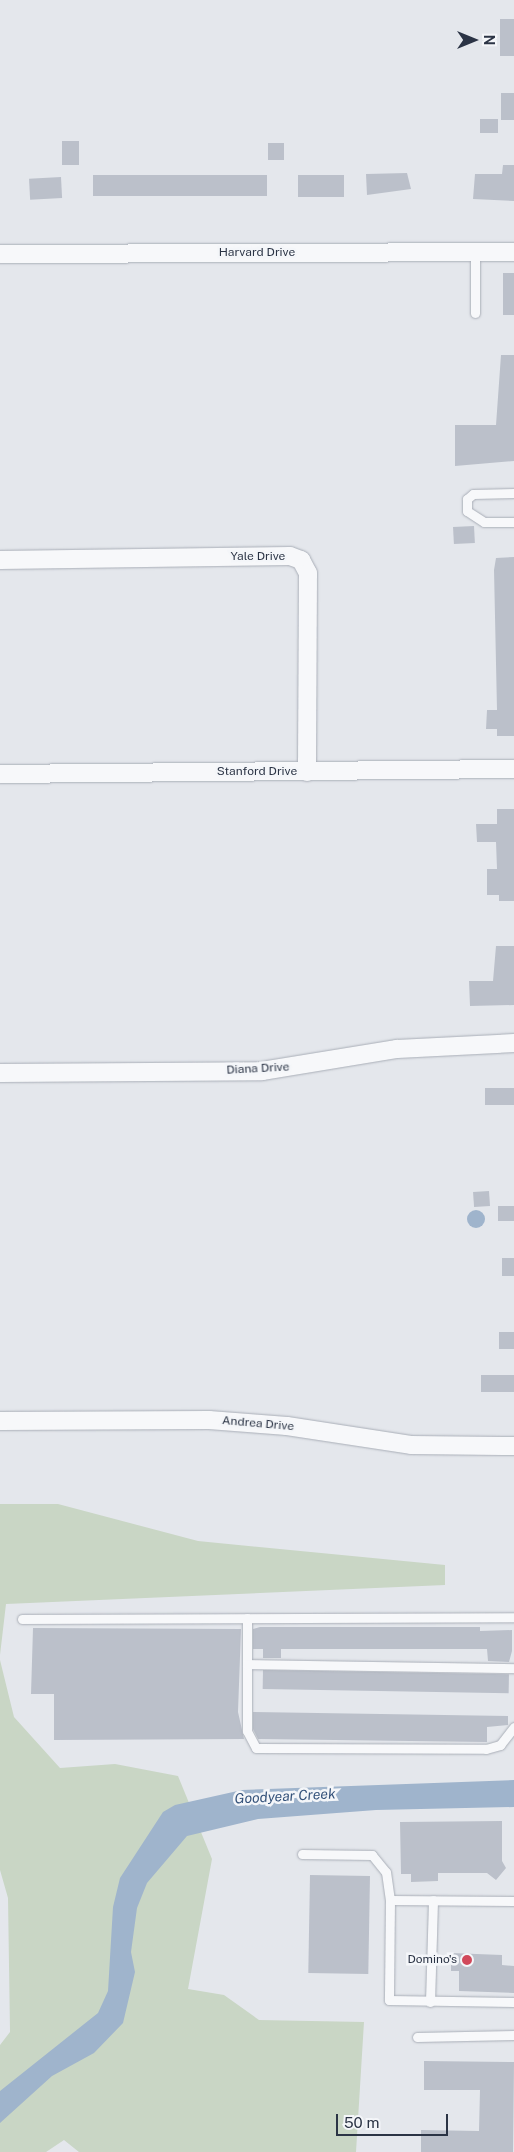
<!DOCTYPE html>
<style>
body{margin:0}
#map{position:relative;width:514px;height:2152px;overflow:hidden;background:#e4e7ec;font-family:"Public Sans",sans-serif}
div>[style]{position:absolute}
.green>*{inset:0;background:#c9d6c5}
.water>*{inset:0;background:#9fb4cc}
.round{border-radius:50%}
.building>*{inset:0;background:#bbc0ca;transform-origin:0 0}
.roads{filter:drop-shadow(0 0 1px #a9aeb7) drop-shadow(0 0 1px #a9aeb7)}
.lane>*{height:9px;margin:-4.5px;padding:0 4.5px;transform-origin:4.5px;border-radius:4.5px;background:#f7f8fa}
.street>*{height:18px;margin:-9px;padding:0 9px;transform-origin:9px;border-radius:9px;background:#f7f8fa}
.dots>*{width:14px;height:14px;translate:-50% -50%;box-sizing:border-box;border:2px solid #f4f6f9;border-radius:50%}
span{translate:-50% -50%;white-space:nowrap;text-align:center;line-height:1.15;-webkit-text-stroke:5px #f4f6f9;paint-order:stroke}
.street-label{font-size:12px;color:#2b3445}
.poi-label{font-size:12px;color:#2b3445}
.right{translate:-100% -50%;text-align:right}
.water-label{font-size:14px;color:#34527a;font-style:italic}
.north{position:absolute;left:449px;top:15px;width:50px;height:50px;-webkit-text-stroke:4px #f4f6f9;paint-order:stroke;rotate:90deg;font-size:14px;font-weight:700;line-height:20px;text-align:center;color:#2b3445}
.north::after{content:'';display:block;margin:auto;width:18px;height:22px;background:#2b3445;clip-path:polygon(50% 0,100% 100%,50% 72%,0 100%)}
.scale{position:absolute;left:336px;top:2114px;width:112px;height:22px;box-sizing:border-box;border:2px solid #2b3445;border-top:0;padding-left:6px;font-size:15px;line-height:18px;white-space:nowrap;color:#2b3445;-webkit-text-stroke:4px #f4f6f9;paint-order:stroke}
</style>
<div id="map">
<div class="green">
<div style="clip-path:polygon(0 1504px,58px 1504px,198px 1541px,445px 1565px,445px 1585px,6px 1604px,0 1655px)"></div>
<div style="clip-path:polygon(0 1660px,14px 1717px,60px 1768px,115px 1764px,178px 1776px,212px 1859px,188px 1989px,224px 1995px,259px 2020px,364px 2022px,356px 2152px,79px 2152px,64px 2140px,46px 2152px,0 2152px,0 2045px,10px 2032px,8px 1898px,0 1870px)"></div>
</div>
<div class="water">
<div class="round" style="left:467px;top:1210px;width:18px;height:18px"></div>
<div style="clip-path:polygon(514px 1780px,514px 1807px,376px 1810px,258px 1819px,187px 1836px,147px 1883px,137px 1908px,131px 1952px,135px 1972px,123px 2023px,94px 2053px,52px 2076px,0 2123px,0 2091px,98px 2013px,108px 1991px,113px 1907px,120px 1878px,163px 1812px,175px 1805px,242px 1790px)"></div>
</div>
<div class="building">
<div style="left:514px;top:19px;width:37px;height:14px;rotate:90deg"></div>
<div style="left:501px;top:93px;width:13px;height:27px"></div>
<div style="left:480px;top:119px;width:18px;height:14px"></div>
<div style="left:62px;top:141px;width:17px;height:24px"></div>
<div style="left:268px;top:143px;width:16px;height:17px"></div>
<div style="clip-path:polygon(503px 165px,514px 165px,514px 201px,473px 199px,475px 174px,502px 174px)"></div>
<div style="clip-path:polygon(407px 173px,411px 189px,367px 195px,366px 174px)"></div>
<div style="left:93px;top:175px;width:174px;height:21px"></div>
<div style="left:298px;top:175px;width:46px;height:22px"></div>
<div style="left:61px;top:177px;width:21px;height:32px;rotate:87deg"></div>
<div style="left:503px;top:273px;width:11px;height:42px"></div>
<div style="clip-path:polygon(501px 355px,514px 355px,514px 461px,455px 466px,455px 425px,496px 425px)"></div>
<div style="left:474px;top:526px;width:17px;height:21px;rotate:87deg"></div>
<div style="clip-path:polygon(514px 557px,514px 736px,497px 736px,497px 729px,486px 729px,487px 710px,497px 710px,494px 570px,496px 558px)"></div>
<div style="clip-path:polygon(497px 809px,514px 809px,514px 901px,499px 901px,499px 895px,487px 895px,487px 869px,497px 869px,496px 842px,477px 842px,476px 824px,497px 824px)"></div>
<div style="clip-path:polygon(496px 946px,514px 946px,514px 1005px,470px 1006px,469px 981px,493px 981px)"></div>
<div style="left:485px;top:1088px;width:29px;height:17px"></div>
<div style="left:489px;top:1191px;width:15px;height:16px;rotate:86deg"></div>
<div style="left:498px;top:1206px;width:16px;height:15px"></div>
<div style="left:502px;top:1258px;width:12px;height:18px"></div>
<div style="left:514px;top:1332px;width:17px;height:15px;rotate:90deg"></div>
<div style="left:481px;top:1375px;width:33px;height:17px"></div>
<div style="clip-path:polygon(260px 1627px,480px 1627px,480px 1631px,512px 1630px,512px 1651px,509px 1662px,488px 1661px,487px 1649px,281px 1649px,281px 1658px,263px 1658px,263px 1649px,253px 1649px,253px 1629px)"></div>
<div style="clip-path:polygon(33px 1628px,241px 1629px,238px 1712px,244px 1739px,54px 1740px,54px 1694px,31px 1694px)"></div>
<div style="left:263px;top:1670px;width:246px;height:19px;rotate:1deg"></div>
<div style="clip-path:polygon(253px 1712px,508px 1716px,508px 1725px,487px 1727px,487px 1742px,258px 1739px,253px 1729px)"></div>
<div style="clip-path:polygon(502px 1821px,502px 1861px,506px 1868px,496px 1880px,487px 1873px,438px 1873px,438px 1881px,411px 1882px,411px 1874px,401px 1874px,400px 1822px)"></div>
<div style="left:310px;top:1875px;width:60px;height:98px;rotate:1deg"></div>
<div style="clip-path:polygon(451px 1953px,502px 1955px,502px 1965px,514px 1966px,514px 1993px,459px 1991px,459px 1971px,451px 1971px)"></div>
<div style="clip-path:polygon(424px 2061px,514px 2062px,513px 2152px,421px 2152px,421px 2130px,479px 2131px,480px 2090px,424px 2090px)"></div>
</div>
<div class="roads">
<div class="lane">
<div style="left:475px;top:252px;width:61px;rotate:90deg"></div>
<div style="left:514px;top:493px;width:41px;rotate:178.6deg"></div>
<div style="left:473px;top:494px;width:8px;rotate:140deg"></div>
<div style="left:467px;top:499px;width:12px;rotate:90deg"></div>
<div style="left:467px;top:511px;width:20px;rotate:33deg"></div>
<div style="left:484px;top:522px;width:30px"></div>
<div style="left:247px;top:1618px;width:113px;rotate:90deg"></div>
<div style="left:247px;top:1731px;width:19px;rotate:62deg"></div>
<div style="left:256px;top:1748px;width:230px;rotate:0.2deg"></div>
<div style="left:486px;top:1749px;width:15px;rotate:-16deg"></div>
<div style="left:500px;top:1745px;width:23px;rotate:-52deg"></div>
<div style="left:22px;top:1619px;width:492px;rotate:-0.2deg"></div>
<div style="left:247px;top:1664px;width:267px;rotate:0.9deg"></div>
<div style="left:302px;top:1854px;width:70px;rotate:0.8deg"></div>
<div style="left:372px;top:1855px;width:22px;rotate:51deg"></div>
<div style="left:386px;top:1872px;width:28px;rotate:82deg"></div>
<div style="left:514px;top:1901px;width:124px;rotate:-179.5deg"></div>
<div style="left:390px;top:1900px;width:100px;rotate:90.6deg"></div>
<div style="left:389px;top:2000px;width:125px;rotate:0.9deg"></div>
<div style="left:430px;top:2002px;width:102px;rotate:-88.3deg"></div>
<div style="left:417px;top:2037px;width:97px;rotate:-1.2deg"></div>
</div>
<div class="street">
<div style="left:0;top:254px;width:514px;rotate:-0.22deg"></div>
<div style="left:0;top:560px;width:290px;rotate:-0.8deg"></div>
<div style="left:290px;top:556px;width:12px;rotate:20deg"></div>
<div style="left:301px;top:560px;width:15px;rotate:62deg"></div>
<div style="left:308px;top:573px;width:199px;rotate:90.3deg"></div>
<div style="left:0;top:774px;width:514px;rotate:-0.56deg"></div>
<div style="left:0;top:1073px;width:262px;rotate:-0.4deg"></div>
<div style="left:262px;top:1071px;width:137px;rotate:-9.3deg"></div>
<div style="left:397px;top:1049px;width:117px;rotate:-2.9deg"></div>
<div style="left:0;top:1421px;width:209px;rotate:-0.3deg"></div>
<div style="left:209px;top:1420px;width:78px;rotate:4.4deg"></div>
<div style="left:287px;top:1426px;width:125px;rotate:8.7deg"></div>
<div style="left:411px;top:1445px;width:103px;rotate:0.6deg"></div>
</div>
</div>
<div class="dots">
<div style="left:467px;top:1960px;background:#d1495b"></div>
</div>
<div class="street-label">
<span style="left:257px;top:253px">Harvard Drive</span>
<span style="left:258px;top:557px">Yale Drive</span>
<span style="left:257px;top:772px">Stanford Drive</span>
<span style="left:258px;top:1069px;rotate:-3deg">Diana Drive</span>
<span style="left:258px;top:1424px;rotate:5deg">Andrea Drive</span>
</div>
<div class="poi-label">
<span class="right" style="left:457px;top:1960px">Domino's</span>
</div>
<div class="water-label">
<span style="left:285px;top:1796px;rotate:-3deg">Goodyear Creek</span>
</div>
<div class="north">N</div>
<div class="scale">50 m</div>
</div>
